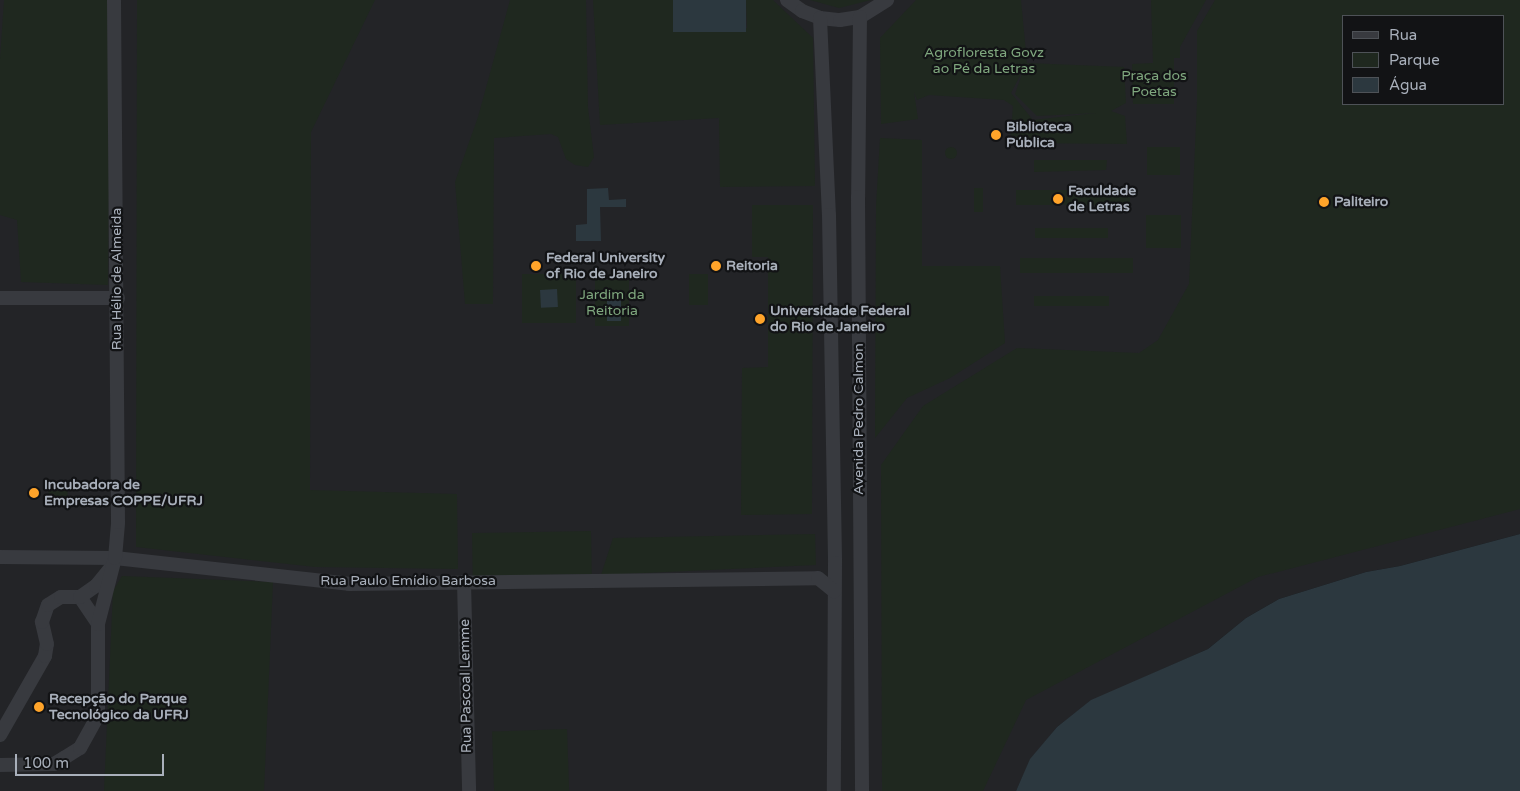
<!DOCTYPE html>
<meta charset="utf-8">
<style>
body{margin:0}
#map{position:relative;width:1520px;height:791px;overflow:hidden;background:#17181a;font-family:"Varela Round",sans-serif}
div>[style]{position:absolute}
.built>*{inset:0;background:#232427}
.green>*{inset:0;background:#1f281f;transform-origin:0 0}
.round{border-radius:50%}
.water>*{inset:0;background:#2c383f;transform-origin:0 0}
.minor>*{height:14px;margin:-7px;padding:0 7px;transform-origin:7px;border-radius:7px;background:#383a3f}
.dots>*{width:14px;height:14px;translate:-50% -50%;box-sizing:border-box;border:2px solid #121315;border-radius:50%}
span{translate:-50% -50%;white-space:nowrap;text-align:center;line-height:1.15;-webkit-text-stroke:4.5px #121315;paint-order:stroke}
.park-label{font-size:14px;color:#7fa77e}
.poi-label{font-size:14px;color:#a9b0bb;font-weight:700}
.left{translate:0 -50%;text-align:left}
.street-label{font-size:14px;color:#a9b0bb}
.legend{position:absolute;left:1342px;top:15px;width:162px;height:90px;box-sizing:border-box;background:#121315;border:1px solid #4e5257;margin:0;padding:6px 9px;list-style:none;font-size:15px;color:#a9b0bb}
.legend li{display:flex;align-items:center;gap:10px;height:25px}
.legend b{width:25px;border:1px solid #4e5257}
.scale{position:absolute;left:15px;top:754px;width:149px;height:22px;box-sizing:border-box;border:2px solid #a9b0bb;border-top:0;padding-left:6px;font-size:15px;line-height:18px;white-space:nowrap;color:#a9b0bb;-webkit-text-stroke:4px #121315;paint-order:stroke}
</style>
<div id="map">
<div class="built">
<div style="clip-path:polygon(evenodd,0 0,1520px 0,1520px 534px,1400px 566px,1366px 572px,1279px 599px,1246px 618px,1208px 649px,1091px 701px,1057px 727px,1031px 759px,1016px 791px,0 791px,0 0,1344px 16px,1504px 16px,1504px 104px,1344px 104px,1344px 16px)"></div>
</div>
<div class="green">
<div style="clip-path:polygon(4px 0,111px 0,108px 285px,21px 282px,17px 220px,0 215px,0 59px)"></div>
<div style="clip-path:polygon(137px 0,375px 0,311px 132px,310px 490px,457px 494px,458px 569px,315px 567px,136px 547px)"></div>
<div style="clip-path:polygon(510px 0,586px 0,588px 108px,594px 157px,588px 167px,575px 165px,566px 159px,558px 137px,551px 134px,494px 138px,493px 304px,465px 304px,455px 182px,478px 117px)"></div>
<div style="clip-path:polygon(593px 0,673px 0,675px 32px,747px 28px,746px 0,773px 0,813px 38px,815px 186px,720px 187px,719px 118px,600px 125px)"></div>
<div style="clip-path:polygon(810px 0,871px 0,839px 8px)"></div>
<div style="clip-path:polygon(evenodd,916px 0,1021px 0,1027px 63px,1124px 67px,1126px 103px,1111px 111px,1125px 116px,1127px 144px,1010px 143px,1013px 106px,1004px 100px,929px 95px,917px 100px,914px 92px,918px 119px,881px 124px,880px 38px,916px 0,1024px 68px,1015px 94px,1037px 116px,1096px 113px,1033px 120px,1011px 93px,1024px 68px)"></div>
<div style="clip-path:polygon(1151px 0,1206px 0,1180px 47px,1180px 58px,1174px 58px,1174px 104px,1133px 104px,1132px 64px,1153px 63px)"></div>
<div style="clip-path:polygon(evenodd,1215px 0,1520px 0,1520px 509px,1258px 577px,1026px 700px,983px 791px,882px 791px,881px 465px,923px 406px,1017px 348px,1139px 353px,1158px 340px,1189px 284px,1197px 101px,1197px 31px,1215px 0,1344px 16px,1504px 16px,1504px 104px,1344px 104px,1344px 16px)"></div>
<div style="clip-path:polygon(880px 138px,922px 140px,922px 266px,1000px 266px,1005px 343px,950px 378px,907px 398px,875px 438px,876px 206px)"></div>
<div style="left:1180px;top:147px;width:28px;height:33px;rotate:90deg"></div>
<div class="round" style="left:945px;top:147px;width:12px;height:12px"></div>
<div style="clip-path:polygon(1034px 160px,1107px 160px,1106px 170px,1034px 172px)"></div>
<div style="left:974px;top:188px;width:9px;height:24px"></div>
<div style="left:1130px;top:190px;width:15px;height:114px;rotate:90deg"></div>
<div style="clip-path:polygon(752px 205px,813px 205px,812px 514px,741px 515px,742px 368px,768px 367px,768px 257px,752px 257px)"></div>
<div style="left:1181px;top:215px;width:33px;height:35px;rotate:90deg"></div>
<div style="left:1108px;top:228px;width:10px;height:73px;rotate:90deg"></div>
<div style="left:1133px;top:258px;width:15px;height:113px;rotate:90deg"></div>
<div style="left:522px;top:274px;width:54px;height:49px"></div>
<div style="left:689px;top:274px;width:19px;height:31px"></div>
<div style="left:595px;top:280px;width:34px;height:46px"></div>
<div style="left:1109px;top:296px;width:10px;height:75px;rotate:90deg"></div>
<div style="left:49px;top:485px;width:19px;height:14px;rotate:3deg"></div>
<div style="left:591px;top:531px;width:43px;height:119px;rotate:89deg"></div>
<div style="clip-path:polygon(815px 534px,816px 565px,601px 575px,613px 538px)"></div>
<div style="clip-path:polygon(122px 576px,273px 582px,264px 791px,104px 791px,113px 591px)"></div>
<div style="left:567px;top:729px;width:62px;height:75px;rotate:88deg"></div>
</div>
<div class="water">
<div style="left:673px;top:0;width:73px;height:32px"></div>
<div style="clip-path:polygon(608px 188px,609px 200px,626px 199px,626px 207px,600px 207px,601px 241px,576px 241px,576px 225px,587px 224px,587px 189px)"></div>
<div style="left:557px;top:289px;width:18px;height:17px;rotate:87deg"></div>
<div style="left:621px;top:290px;width:31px;height:14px;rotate:90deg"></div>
<div style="clip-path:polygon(1520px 534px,1520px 791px,1016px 791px,1030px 759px,1057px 727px,1091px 700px,1208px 649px,1246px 618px,1279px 599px,1366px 572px,1400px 566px)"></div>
</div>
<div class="minor">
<div style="left:787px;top:0;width:19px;rotate:36deg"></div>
<div style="left:802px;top:11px;width:19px;rotate:21deg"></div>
<div style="left:820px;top:18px;width:20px;rotate:6deg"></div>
<div style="left:840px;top:20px;width:20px;rotate:-9deg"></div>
<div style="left:860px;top:17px;width:32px;rotate:-32deg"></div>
<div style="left:860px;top:17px;width:180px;rotate:90.6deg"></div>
<div style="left:858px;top:197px;width:594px;rotate:89.61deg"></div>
<div style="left:820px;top:18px;width:197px;rotate:87.4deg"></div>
<div style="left:829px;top:215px;width:348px;rotate:89deg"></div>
<div style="left:835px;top:563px;width:228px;rotate:90.3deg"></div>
<div style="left:0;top:298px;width:118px"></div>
<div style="left:0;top:557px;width:115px;rotate:0.5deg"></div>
<div style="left:115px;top:558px;width:235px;rotate:6.3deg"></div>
<div style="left:349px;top:584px;width:469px;rotate:-0.7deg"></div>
<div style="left:818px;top:578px;width:21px;rotate:39deg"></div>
<div style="left:464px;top:582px;width:209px;rotate:88.6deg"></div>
<div style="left:80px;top:597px;width:32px;rotate:56deg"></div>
<div style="left:0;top:735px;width:91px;rotate:-60.3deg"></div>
<div style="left:45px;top:656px;width:12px;rotate:-81deg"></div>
<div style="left:47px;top:644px;width:23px;rotate:-103deg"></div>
<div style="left:42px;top:622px;width:18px;rotate:-71deg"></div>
<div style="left:48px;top:605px;width:15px;rotate:-32deg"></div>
<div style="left:61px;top:597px;width:19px"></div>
<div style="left:80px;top:597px;width:19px;rotate:-35deg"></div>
<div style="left:96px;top:586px;width:21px;rotate:-51deg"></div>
<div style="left:0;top:765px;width:54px;rotate:-1.1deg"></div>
<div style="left:54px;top:764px;width:12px;rotate:-31deg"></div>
<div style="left:64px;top:758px;width:19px;rotate:-32deg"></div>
<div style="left:80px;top:748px;width:38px;rotate:-61deg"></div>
<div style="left:98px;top:715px;width:91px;rotate:-90deg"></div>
<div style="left:98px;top:624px;width:68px;rotate:-75.6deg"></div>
<div style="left:115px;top:558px;width:36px;rotate:-85deg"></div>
<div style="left:118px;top:522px;width:522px;rotate:-90.44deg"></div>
</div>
<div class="dots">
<div style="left:996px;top:135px;background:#ffa42a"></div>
<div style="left:1058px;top:199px;background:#ffa42a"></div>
<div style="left:1324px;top:202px;background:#ffa42a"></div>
<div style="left:536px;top:266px;background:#ffa42a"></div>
<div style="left:716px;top:266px;background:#ffa42a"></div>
<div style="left:760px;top:319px;background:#ffa42a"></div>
<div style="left:34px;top:493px;background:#ffa42a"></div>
<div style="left:39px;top:707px;background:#ffa42a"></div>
</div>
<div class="park-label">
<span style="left:984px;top:61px">Agrofloresta Govz<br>ao Pé da Letras</span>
<span style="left:1154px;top:84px">Praça dos<br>Poetas</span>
<span style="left:612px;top:303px">Jardim da<br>Reitoria</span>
</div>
<div class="poi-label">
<span class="left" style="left:1006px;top:135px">Biblioteca<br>Pública</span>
<span class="left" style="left:1068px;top:199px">Faculdade<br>de Letras</span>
<span class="left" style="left:1334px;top:202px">Paliteiro</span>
<span class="left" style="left:546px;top:266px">Federal University<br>of Rio de Janeiro</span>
<span class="left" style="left:726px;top:266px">Reitoria</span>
<span class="left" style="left:770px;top:319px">Universidade Federal<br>do Rio de Janeiro</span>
<span class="left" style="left:44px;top:493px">Incubadora de<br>Empresas COPPE/UFRJ</span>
<span class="left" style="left:49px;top:707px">Recepção do Parque<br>Tecnológico da UFRJ</span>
</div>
<div class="street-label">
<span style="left:117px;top:279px;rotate:-90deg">Rua Hélio de Almeida</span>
<span style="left:859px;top:419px;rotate:-90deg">Avenida Pedro Calmon</span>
<span style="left:408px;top:581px">Rua Paulo Emídio Barbosa</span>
<span style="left:466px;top:686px;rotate:-91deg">Rua Pascoal Lemme</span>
</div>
<ul class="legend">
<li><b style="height:6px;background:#383a3f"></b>Rua</li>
<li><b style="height:14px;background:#1f281f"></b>Parque</li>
<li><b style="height:14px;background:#2c383f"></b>Água</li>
</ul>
<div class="scale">100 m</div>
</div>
